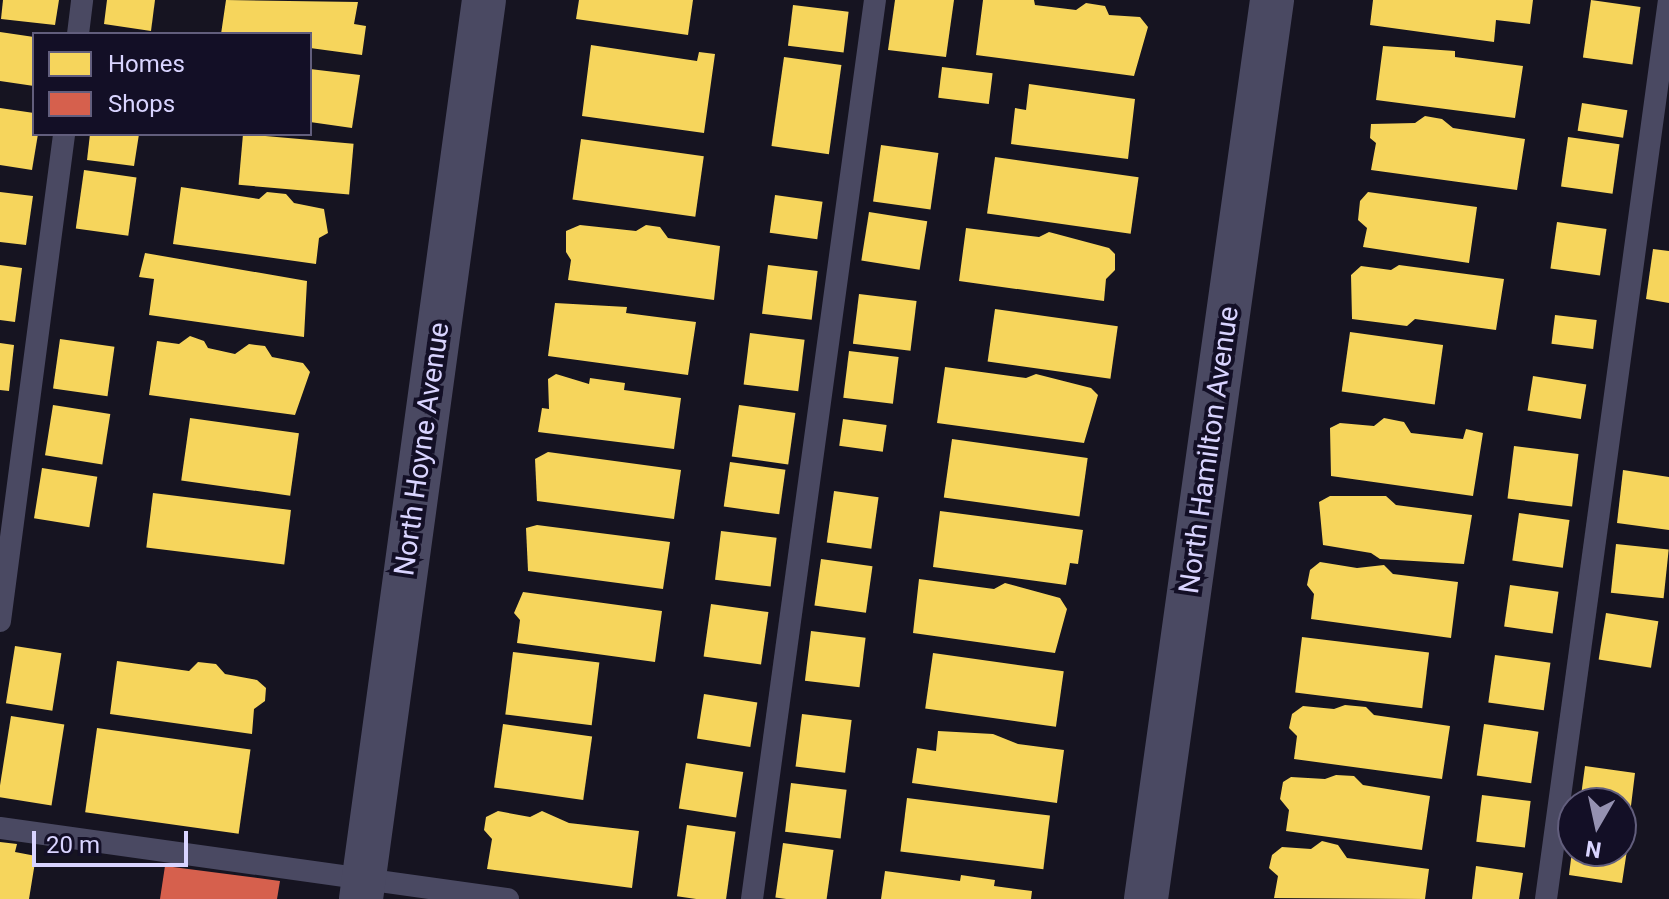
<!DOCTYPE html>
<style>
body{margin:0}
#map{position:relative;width:1669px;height:899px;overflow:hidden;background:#161421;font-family:Roboto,sans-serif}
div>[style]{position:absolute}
.homes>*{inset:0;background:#f6d55c;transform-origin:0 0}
.shops>*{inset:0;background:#d6604d}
.lane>*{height:22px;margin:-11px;padding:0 11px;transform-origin:11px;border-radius:11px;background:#4a4962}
.street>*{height:44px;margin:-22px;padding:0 22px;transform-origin:22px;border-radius:22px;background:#4a4962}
span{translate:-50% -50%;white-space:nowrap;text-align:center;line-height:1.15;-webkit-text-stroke:8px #130f26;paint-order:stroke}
.street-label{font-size:28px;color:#d9d4ff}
.legend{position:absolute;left:32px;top:32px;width:280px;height:104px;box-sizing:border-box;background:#130f26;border:2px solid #625e7d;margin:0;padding:10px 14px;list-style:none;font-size:24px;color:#d9d4ff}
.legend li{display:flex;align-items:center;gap:16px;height:40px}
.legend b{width:40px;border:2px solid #625e7d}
.north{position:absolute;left:1557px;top:787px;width:80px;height:80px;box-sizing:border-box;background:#130f26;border:2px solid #625e7d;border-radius:50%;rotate:189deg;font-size:22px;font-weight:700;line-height:32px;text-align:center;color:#d9d4ff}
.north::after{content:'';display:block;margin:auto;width:28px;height:36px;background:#9591b1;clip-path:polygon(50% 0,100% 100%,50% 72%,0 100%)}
.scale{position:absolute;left:32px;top:831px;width:156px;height:36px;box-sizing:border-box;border:4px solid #d9d4ff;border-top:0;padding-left:10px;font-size:24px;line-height:28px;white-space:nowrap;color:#d9d4ff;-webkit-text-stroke:6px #130f26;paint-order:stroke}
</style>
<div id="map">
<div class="homes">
<div style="clip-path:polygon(3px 0,59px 0,55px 25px,1px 19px)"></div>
<div style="clip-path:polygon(107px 0,155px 0,151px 31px,104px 24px)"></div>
<div style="clip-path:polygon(226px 0,358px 2px,354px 24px,366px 26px,362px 55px,310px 48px,310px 34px,221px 34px)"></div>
<div style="clip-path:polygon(579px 0,693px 0,688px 35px,576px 19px)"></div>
<div style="clip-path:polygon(895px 0,954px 0,946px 57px,888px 50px)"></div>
<div style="clip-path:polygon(983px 0,1034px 0,1035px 5px,1076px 10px,1086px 3px,1105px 6px,1109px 15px,1140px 17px,1148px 27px,1134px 76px,976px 55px)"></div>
<div style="clip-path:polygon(1373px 0,1533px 0,1530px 24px,1496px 20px,1494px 42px,1370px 25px)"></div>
<div style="left:1591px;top:0;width:50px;height:58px;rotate:8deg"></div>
<div style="left:793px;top:5px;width:56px;height:41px;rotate:7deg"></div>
<div style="clip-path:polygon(0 32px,34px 37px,34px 86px,0 81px)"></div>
<div style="clip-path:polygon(591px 45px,697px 61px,699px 52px,715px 54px,704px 133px,582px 116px)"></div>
<div style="clip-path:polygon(1383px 46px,1455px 51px,1455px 57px,1523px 66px,1515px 118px,1376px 100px)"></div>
<div style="left:784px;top:57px;width:58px;height:90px;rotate:8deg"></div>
<div style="left:942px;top:67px;width:51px;height:31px;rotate:7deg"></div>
<div style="clip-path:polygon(310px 69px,360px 75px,352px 128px,310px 122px)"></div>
<div style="clip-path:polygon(1029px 84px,1135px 99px,1128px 159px,1011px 144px,1015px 108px,1026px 110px)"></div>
<div style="left:1582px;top:103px;width:46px;height:28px;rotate:9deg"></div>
<div style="clip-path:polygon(0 108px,34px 113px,38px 134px,32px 170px,0 165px)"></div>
<div style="clip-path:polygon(1425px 116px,1442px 119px,1453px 128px,1525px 139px,1517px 190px,1371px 170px,1376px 143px,1370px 138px,1371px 124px,1415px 123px)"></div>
<div style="clip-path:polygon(90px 134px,139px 134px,134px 166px,87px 160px)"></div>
<div style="left:243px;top:134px;width:111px;height:51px;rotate:5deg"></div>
<div style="left:1568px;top:137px;width:52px;height:50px;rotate:8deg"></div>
<div style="left:581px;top:139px;width:124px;height:61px;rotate:8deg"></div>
<div style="left:881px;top:145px;width:58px;height:57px;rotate:8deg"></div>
<div style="left:995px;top:157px;width:145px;height:57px;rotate:8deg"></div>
<div style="left:84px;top:170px;width:53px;height:59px;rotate:8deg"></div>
<div style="clip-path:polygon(181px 187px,259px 199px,267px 192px,286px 194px,294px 203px,324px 209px,328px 233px,319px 238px,316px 264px,173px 244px)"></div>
<div style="clip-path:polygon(0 192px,33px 196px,26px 245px,0 242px)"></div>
<div style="clip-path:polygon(1368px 192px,1477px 207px,1469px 263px,1363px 247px,1367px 228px,1358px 220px,1360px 201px)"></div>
<div style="left:775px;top:195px;width:48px;height:38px;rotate:8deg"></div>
<div style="left:869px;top:212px;width:59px;height:49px;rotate:9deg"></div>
<div style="left:1557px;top:222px;width:50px;height:47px;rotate:8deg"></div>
<div style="clip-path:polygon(580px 225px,636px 231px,646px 225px,660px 227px,668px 238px,720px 246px,714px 300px,568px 280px,571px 260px,566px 252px,566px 231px)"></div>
<div style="clip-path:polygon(966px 228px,1039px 237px,1049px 232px,1109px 248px,1115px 254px,1115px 270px,1106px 279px,1104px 301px,959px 281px)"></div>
<div style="clip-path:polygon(1653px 249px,1669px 251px,1669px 303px,1646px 299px)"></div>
<div style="clip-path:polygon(145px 253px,307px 281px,304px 337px,149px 315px,154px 279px,139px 277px)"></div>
<div style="clip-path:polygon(0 265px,22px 268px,15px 322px,0 320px)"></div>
<div style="left:768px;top:265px;width:50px;height:49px;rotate:7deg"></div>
<div style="clip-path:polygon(1399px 265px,1504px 279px,1496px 330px,1415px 319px,1407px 326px,1352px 319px,1351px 275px,1361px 266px,1391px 270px)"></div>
<div style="left:859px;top:294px;width:58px;height:50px;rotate:7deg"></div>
<div style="clip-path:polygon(555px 303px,627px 307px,626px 313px,696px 322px,688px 375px,548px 356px)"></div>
<div style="left:995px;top:309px;width:124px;height:53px;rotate:8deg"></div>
<div style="left:1555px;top:315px;width:42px;height:29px;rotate:7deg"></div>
<div style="left:1350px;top:332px;width:94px;height:60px;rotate:8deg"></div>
<div style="left:750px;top:333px;width:55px;height:52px;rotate:7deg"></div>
<div style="clip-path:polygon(190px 336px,204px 341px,208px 348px,235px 354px,249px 344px,265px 346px,272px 357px,303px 363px,310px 372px,295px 415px,149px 395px,157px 341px,179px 344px)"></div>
<div style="left:60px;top:339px;width:55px;height:50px;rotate:8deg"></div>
<div style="clip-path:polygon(0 343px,14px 345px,9px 391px,0 390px)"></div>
<div style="left:849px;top:351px;width:50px;height:47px;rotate:7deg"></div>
<div style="clip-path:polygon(945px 367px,1026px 378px,1036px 374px,1091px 388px,1098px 395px,1084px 443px,937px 423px)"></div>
<div style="clip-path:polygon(556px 374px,589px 384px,590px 378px,625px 383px,624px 390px,681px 398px,674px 449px,538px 432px,542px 408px,549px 409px,548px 379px)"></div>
<div style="left:1533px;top:376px;width:54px;height:35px;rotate:9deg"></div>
<div style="left:53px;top:405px;width:58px;height:51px;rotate:9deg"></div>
<div style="left:739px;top:405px;width:57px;height:52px;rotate:8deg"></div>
<div style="left:190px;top:418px;width:110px;height:63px;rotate:8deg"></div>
<div style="clip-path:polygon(1384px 418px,1404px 422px,1411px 433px,1463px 439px,1466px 429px,1483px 433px,1473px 496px,1331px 476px,1330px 428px,1340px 423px,1374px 426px)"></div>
<div style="left:843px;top:419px;width:44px;height:27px;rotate:8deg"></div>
<div style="left:952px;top:439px;width:137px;height:59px;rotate:8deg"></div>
<div style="left:1514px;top:446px;width:65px;height:53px;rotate:7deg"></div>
<div style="clip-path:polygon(548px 452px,681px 470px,674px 519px,537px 501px,535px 459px)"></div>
<div style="left:730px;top:462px;width:56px;height:45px;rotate:8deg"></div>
<div style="left:42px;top:468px;width:56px;height:51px;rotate:9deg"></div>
<div style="clip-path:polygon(1623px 470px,1669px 477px,1669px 530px,1617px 523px)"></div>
<div style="left:834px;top:491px;width:45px;height:52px;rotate:8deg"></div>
<div style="left:153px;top:493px;width:139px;height:55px;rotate:7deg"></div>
<div style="clip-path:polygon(1330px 496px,1386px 496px,1396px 505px,1472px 515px,1464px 564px,1380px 559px,1371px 553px,1323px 545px,1319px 502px)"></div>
<div style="clip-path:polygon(940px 511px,1083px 530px,1078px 564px,1070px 563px,1066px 585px,933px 567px)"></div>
<div style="left:1519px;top:513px;width:51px;height:48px;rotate:8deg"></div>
<div style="clip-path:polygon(537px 525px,670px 542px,663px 589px,528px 571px,526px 528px)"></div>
<div style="left:721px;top:531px;width:56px;height:49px;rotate:7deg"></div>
<div style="left:1616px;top:544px;width:53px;height:49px;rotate:6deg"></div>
<div style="left:821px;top:559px;width:52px;height:47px;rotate:8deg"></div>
<div style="clip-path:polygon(1320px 562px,1357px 568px,1384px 565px,1393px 574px,1458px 582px,1451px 638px,1311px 619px,1314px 594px,1307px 585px,1310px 570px)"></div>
<div style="clip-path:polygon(919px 579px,994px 589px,1005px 583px,1060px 598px,1067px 609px,1055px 653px,913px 633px)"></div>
<div style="left:1510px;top:585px;width:49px;height:42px;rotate:8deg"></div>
<div style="clip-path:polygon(523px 592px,662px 611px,655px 662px,517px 643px,520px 620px,514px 613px)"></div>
<div style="left:711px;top:604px;width:58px;height:53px;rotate:8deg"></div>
<div style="left:1606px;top:613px;width:53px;height:47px;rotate:9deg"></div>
<div style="left:811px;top:631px;width:55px;height:50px;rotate:7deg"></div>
<div style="left:1302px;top:637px;width:128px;height:56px;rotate:7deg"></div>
<div style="left:15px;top:646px;width:47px;height:58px;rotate:9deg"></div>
<div style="left:513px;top:652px;width:87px;height:63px;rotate:7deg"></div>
<div style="left:933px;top:653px;width:132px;height:56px;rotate:8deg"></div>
<div style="left:1495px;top:655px;width:56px;height:48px;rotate:8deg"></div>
<div style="clip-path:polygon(117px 661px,189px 671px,198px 662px,216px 664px,225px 674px,257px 680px,266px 688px,265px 701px,254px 709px,252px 734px,110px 714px)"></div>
<div style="left:704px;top:694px;width:54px;height:45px;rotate:9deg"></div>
<div style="clip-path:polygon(1345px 705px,1366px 707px,1374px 715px,1450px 726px,1442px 779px,1294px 759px,1297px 736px,1289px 728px,1292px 714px,1303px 706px,1334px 709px)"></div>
<div style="left:802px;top:714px;width:50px;height:53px;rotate:7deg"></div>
<div style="left:11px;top:716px;width:54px;height:82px;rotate:9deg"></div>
<div style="left:503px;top:724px;width:90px;height:64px;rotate:8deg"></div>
<div style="left:1484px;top:724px;width:55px;height:52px;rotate:8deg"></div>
<div style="left:97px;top:728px;width:155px;height:85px;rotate:8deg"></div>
<div style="clip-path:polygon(938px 731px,993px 734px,1018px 744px,1064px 750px,1057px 803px,912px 783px,917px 748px,936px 751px)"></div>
<div style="left:686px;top:763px;width:58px;height:46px;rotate:9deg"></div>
<div style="clip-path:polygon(1585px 766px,1635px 773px,1630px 814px,1621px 813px,1621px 803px,1580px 803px)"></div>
<div style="clip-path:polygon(1336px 775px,1354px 776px,1363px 785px,1430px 796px,1422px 850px,1286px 831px,1289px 810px,1280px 799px,1283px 782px,1291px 777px,1325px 779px)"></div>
<div style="left:791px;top:783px;width:56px;height:49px;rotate:7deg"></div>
<div style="left:1482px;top:795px;width:49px;height:47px;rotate:7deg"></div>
<div style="left:907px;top:798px;width:144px;height:54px;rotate:7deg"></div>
<div style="clip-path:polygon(498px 811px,530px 817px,542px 811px,569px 823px,639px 831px,632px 888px,487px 869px,492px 839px,484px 830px,486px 817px)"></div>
<div style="left:687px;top:825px;width:49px;height:72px;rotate:8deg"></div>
<div style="clip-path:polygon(1621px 836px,1629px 837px,1622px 883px,1569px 875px,1572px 851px,1621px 851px)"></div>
<div style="clip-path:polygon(1322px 841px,1338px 845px,1347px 858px,1429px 869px,1425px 899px,1274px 898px,1278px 876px,1269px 868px,1272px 855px,1282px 847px,1311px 849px)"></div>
<div style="clip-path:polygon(0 842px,17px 844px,15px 852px,36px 856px,29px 899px,0 899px)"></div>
<div style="left:783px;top:843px;width:51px;height:55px;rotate:8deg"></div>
<div style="clip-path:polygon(1476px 866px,1523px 873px,1519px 899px,1472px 899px)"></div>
<div style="clip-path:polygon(885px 871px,960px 881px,961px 875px,995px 880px,994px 886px,1032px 891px,1031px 899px,881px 899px)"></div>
</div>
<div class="shops">
<div style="clip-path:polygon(165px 866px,280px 881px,277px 899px,160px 899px)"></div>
</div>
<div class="lane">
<div style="left:78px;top:34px;width:34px;rotate:-83deg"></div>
<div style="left:0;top:621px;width:491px;rotate:-82.5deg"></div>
<div style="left:0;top:828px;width:513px;rotate:7.96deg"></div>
<div style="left:752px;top:899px;width:907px;rotate:-82.21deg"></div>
<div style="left:1546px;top:899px;width:907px;rotate:-82.21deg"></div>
</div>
<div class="street">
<div style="left:361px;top:899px;width:907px;rotate:-82.21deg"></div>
<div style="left:1146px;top:899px;width:908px;rotate:-82.02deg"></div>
</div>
<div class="street-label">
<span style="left:422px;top:449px;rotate:-82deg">North Hoyne Avenue</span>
<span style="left:1209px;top:450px;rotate:-82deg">North Hamilton Avenue</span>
</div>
<ul class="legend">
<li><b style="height:22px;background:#f6d55c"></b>Homes</li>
<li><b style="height:22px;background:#d6604d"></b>Shops</li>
</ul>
<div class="north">N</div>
<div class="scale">20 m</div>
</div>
